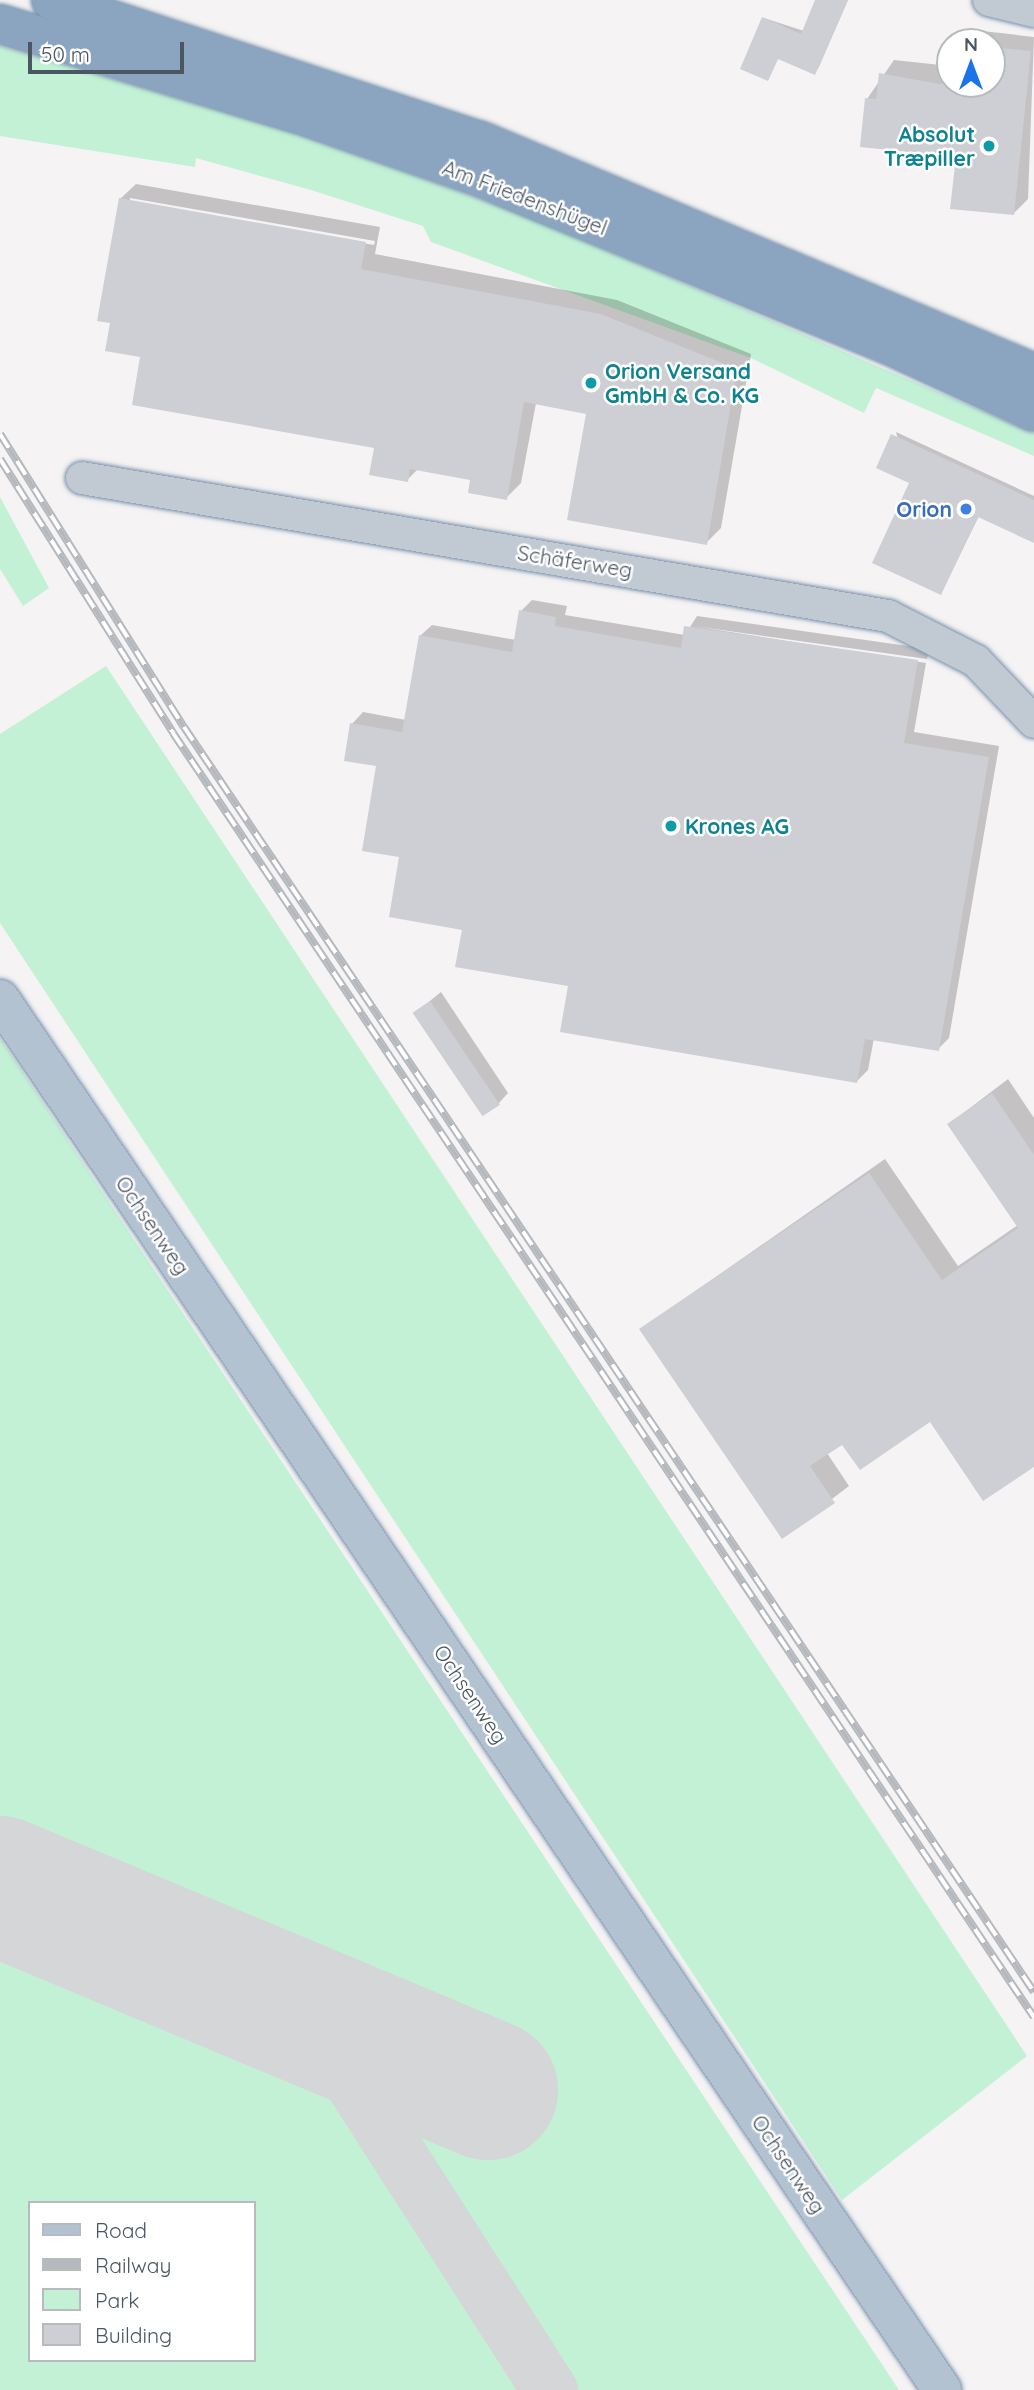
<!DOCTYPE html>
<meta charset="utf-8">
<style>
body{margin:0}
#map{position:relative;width:1034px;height:2390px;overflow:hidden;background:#f5f3f3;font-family:Quicksand,sans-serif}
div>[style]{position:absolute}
.green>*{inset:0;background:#c3f1d5}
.shadow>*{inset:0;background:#0003}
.taxiway>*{height:56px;margin:-28px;padding:0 28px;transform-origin:28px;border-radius:28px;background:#d5d6d8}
.runway>*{height:140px;margin:-70px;padding:0 70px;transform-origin:70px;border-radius:70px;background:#d5d6d8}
.building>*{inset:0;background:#cdcfd5;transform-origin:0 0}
.roads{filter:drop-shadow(0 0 2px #7690ad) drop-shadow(0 0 2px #7690ad)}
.minor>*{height:32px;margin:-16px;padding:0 16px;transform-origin:16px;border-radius:16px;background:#c1cad2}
.major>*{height:38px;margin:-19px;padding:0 19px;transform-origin:19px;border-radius:19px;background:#b3c2d1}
.highway>*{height:38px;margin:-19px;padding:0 19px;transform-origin:19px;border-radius:19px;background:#8ba5c1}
.rail>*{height:8px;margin-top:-4px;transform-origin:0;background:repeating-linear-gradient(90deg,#fff 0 16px,#b5b8bd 0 32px);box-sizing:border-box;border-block:2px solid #b5b8bd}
.dots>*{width:19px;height:19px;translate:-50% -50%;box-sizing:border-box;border:4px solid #fff;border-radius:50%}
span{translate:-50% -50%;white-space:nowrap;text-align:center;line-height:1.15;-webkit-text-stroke:5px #fff;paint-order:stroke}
.culture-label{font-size:21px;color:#0d838f;font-weight:700}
.right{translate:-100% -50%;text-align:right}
.left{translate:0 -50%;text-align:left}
.street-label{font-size:21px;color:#4a5661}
.shop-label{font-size:21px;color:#366cbe;font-weight:700}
.legend{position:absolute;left:28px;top:2201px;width:228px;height:161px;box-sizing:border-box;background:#fff;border:2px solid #b7bbc0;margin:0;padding:9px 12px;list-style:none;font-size:21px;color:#4a5661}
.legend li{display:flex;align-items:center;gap:14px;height:35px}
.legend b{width:35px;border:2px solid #b7bbc0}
.north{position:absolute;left:936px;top:28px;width:70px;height:70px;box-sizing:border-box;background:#fff;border:2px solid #b7bbc0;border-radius:50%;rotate:0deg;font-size:19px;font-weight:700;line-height:28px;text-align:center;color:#4a5661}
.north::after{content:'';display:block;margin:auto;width:24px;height:32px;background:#1a73e8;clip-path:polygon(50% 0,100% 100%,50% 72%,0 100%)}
.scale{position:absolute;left:28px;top:42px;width:156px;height:32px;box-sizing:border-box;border:4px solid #4a5661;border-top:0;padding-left:9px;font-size:21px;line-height:24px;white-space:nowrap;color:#4a5661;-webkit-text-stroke:5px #fff;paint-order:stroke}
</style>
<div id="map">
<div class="green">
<div style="clip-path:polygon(0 46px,299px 134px,519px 213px,1034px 433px,1034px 456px,876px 388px,864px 413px,751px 358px,431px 242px,423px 226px,311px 190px,196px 158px,195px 167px,0 136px)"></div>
<div style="clip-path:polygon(0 497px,49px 588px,23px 606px,0 569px)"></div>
<div style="clip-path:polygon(106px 666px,1027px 2056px,842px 2200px,0 923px,0 734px)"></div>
<div style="clip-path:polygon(evenodd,0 1038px,899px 2390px,0 2390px,0 1038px,30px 2203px,254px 2203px,254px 2360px,30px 2360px,30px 2203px)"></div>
</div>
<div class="shadow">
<div style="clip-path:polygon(817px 0,848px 0,818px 69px,779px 57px,768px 79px,764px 18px,804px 31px)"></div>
<div style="clip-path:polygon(983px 31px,1034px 37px,1028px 199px,1014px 213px,957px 155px,867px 99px,894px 60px,950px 66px,950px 84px,992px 84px,992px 42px,972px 42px)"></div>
<div style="clip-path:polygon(evenodd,136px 184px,380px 227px,375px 254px,617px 300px,751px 354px,721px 528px,706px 543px,588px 412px,536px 403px,521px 483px,506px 498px,472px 479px,418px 469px,407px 480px,376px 447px,142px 355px,112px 322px,120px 199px,136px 184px,130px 198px,375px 241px,374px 245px,130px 202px,130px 198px)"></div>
<div style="clip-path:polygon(896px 432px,1034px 496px,1034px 541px,979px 516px,941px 593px)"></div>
<div style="clip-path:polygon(532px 600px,567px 606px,565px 615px,685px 635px,697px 616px,929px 649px,927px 659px,693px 626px,926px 663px,914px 732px,999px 746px,949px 1038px,938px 1049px,874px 1038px,868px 1070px,857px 1081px,570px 984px,464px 928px,401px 856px,378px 765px,352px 724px,363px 712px,406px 720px,420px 636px,432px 625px,516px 640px,521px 611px)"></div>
<div style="clip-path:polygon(441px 992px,508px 1093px,498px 1104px,415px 1013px)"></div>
<div style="clip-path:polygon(1008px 1079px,1034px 1118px,1034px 1464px,930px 1420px,843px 1442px,827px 1453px,849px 1486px,782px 1537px,641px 1329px,885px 1159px,958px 1266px,1018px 1225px,949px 1124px)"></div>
</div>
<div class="taxiway">
<div style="left:309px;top:2015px;width:446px;rotate:57.3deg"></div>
</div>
<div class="runway">
<div style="left:0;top:1886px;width:529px;rotate:22.69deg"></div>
</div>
<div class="building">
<div style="clip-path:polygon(815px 0,848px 0,815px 75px,778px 59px,768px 81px,740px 69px,762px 17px,801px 34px)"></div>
<div style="clip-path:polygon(992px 47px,1031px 51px,1014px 215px,950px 209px,956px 157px,860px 147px,865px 98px,876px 99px,879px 73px,939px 84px,992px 84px)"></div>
<div style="clip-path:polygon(119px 198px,366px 242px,361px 269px,601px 314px,737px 369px,707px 545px,567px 520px,586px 414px,524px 402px,507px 500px,468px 493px,470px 480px,410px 469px,408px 482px,369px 475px,374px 448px,132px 405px,140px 357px,105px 351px,110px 323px,97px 321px)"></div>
<div style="clip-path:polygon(891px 434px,1034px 500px,1034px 543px,978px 517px,941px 595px,872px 563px,909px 483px,876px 468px)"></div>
<div style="clip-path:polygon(519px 610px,556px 617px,555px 626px,681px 648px,684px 626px,918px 660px,904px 743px,989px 757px,939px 1051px,865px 1039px,857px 1083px,560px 1032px,568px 986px,455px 967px,462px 930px,389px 917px,399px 857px,362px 851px,376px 766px,344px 761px,350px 723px,402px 732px,419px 635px,512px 652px)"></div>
<div style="left:430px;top:1001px;width:125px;height:21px;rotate:56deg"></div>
<div style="clip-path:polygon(992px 1093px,1034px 1155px,1034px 1467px,983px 1501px,930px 1422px,860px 1470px,842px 1445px,810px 1466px,835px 1503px,782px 1539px,639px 1329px,869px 1173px,942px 1280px,1018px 1228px,947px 1124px)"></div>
</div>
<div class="roads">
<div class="minor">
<div style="left:989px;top:0;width:46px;rotate:13.7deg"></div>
<div style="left:82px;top:478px;width:818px;rotate:9.72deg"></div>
<div style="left:888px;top:616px;width:99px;rotate:27.1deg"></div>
<div style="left:976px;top:661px;width:84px;rotate:46.4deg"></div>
</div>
<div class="major">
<div style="left:0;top:999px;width:1680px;rotate:55.89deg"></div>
</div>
<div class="highway">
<div style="left:51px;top:0;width:453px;rotate:18.2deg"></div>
<div style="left:481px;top:141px;width:600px;rotate:22.76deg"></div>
<div style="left:0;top:24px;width:325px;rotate:16.8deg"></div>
<div style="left:311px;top:118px;width:181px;rotate:19.3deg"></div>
<div style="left:482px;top:178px;width:438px;rotate:22.3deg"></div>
<div style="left:887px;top:344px;width:162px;rotate:24.8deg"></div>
</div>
</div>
<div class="rail">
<div style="left:0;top:434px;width:346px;rotate:57.9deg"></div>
<div style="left:184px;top:727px;width:1524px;rotate:56.1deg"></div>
<div style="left:0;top:459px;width:324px;rotate:57.7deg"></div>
<div style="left:173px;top:733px;width:1546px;rotate:56.16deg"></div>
</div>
<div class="dots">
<div style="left:989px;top:146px;background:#0f9aa8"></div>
<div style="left:591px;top:383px;background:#0f9aa8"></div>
<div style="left:966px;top:509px;background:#3f7fe0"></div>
<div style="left:671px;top:826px;background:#0f9aa8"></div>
</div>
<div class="culture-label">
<span class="right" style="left:975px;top:146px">Absolut<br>Træpiller</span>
<span class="left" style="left:605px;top:383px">Orion Versand<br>GmbH &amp; Co. KG</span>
<span class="left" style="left:685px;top:826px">Krones AG</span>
</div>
<div class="street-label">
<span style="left:525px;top:197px;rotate:21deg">Am Friedenshügel</span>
<span style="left:575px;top:561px;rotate:9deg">Schäferweg</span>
<span style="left:153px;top:1225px;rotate:56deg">Ochsenweg</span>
<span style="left:471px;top:1694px;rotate:56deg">Ochsenweg</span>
<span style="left:789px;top:2164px;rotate:56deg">Ochsenweg</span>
</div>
<div class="shop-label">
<span class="right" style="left:952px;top:509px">Orion</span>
</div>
<ul class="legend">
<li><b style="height:9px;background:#b3c2d1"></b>Road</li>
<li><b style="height:9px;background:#b5b8bd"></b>Railway</li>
<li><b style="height:19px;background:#c3f1d5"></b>Park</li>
<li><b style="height:19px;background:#cdcfd5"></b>Building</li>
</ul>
<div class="north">N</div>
<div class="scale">50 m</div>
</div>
